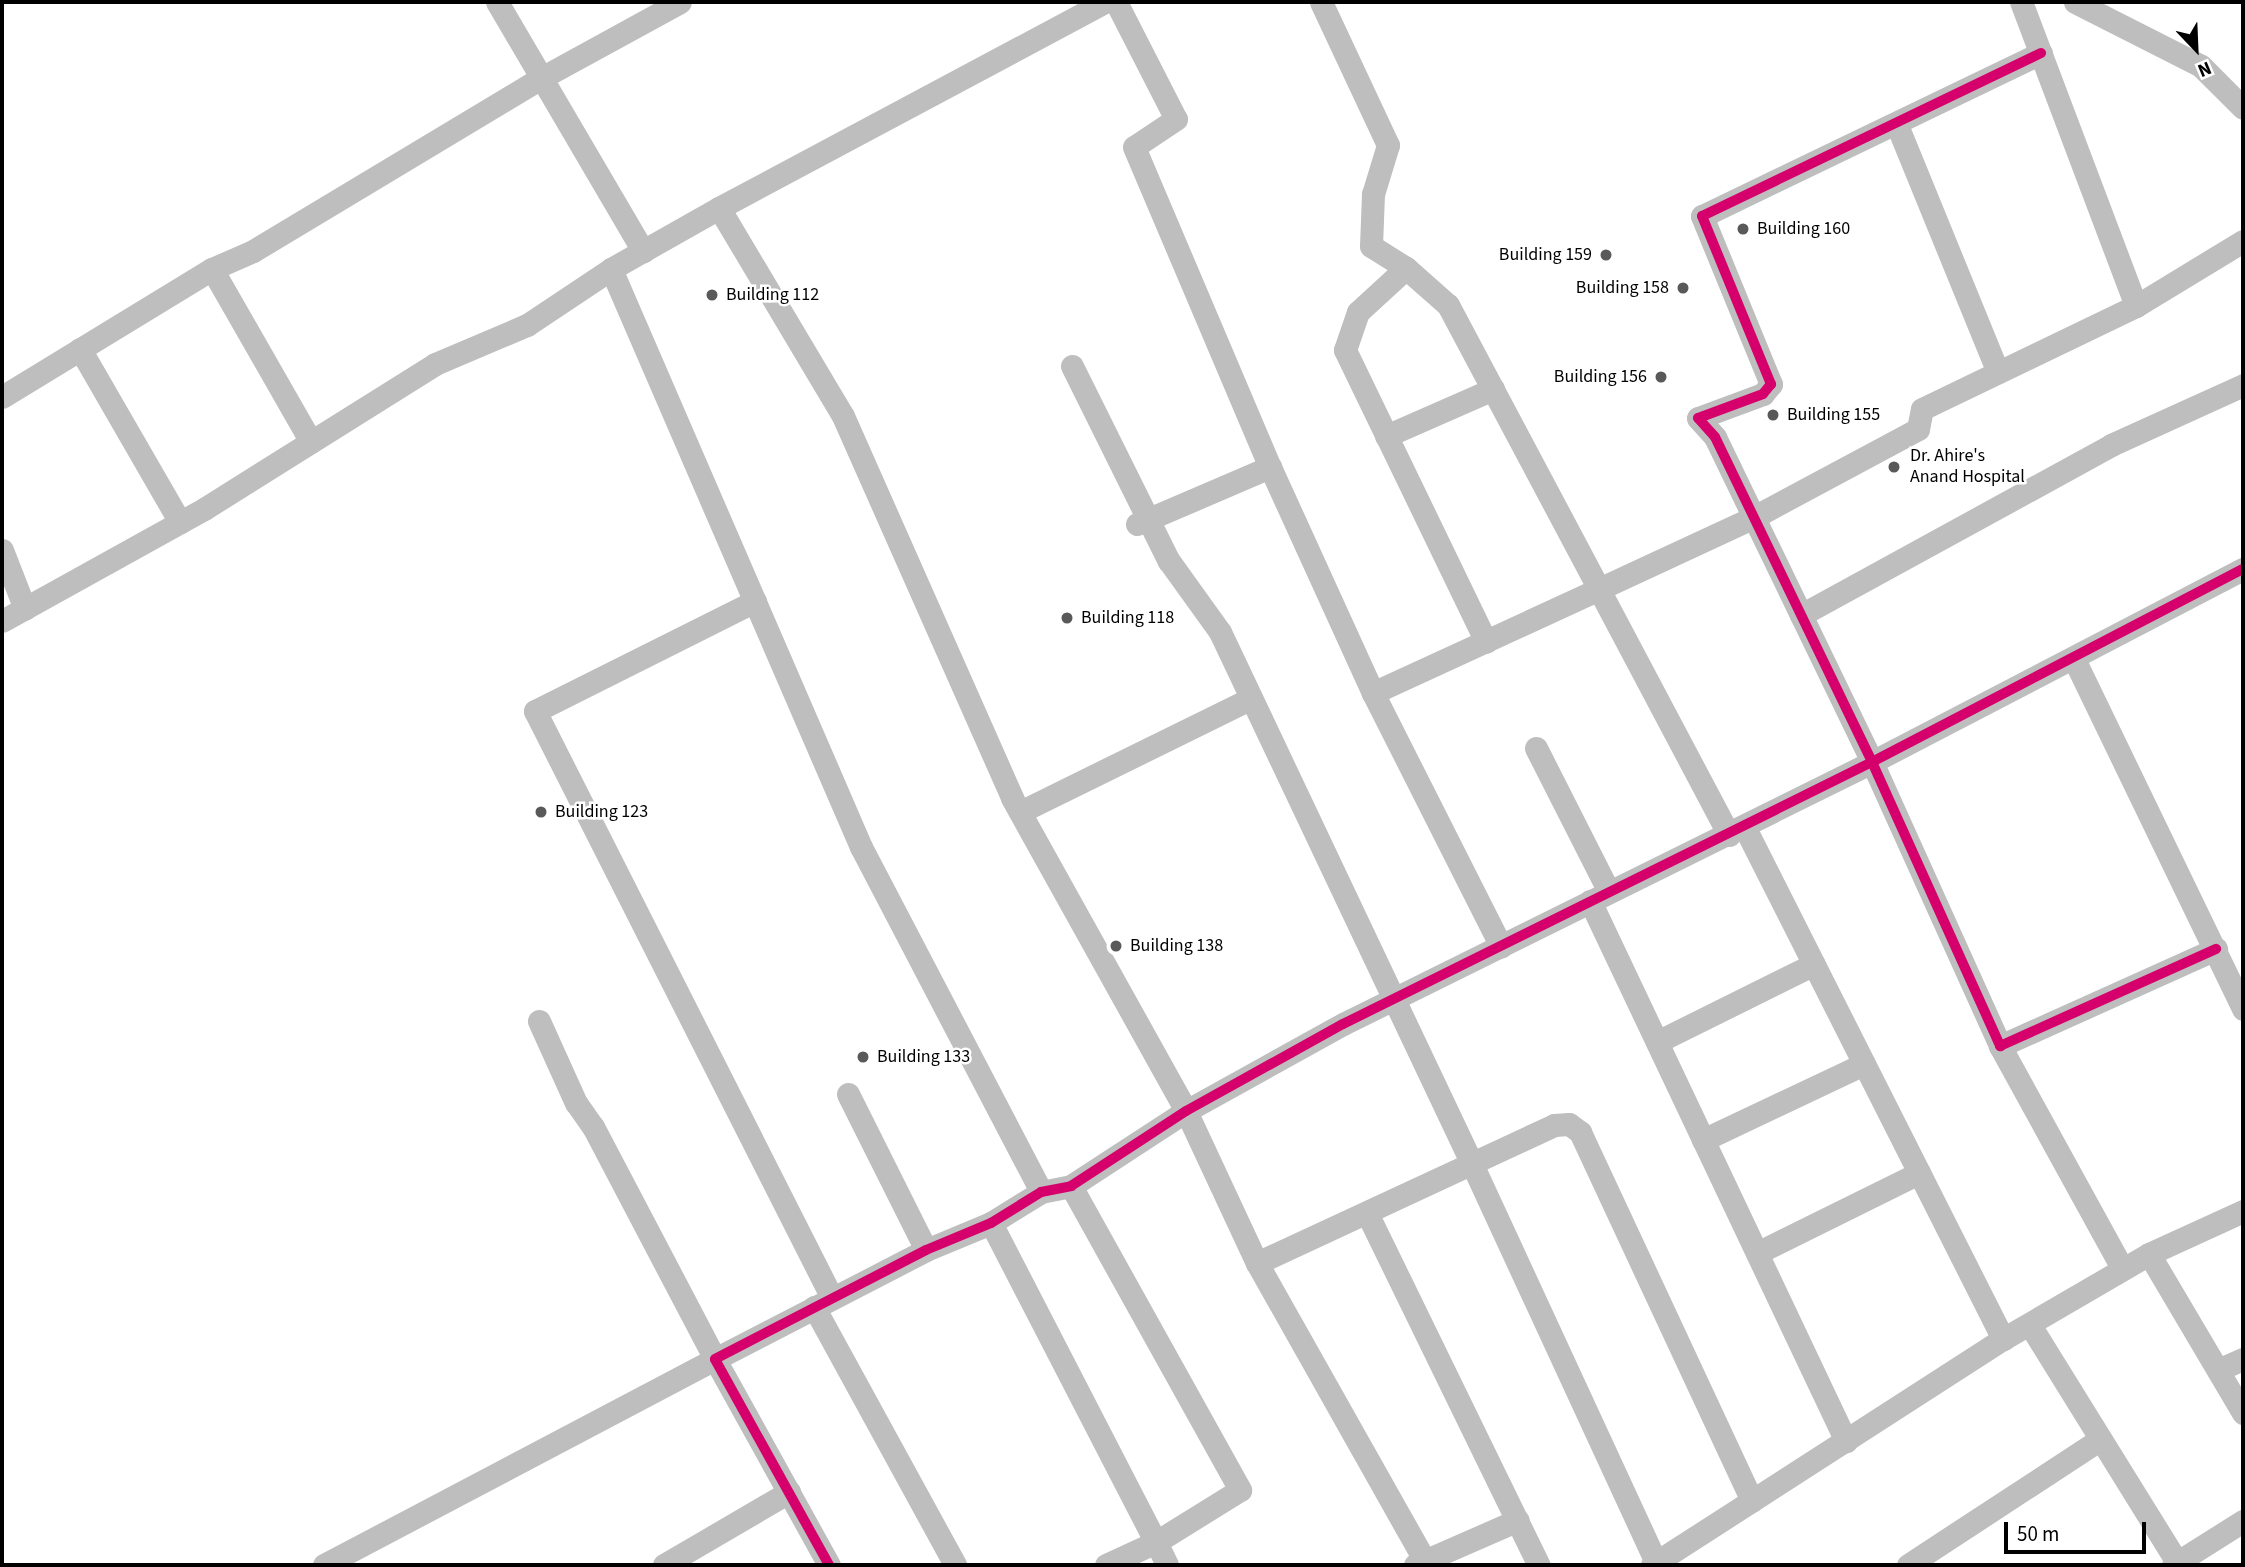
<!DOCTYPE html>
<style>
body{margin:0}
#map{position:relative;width:2245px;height:1567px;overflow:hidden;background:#fff;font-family:"Source Sans 3",sans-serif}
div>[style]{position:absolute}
.minor>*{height:23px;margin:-11.5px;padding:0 11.5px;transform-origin:11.5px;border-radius:11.5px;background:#bebebe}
.cycleway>*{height:10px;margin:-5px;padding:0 5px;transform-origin:5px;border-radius:5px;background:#d6006c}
.dots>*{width:19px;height:19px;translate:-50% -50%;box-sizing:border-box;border:4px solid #fff;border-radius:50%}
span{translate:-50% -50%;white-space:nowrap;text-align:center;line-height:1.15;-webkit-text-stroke:5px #fff;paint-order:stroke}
.poi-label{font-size:18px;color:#000}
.left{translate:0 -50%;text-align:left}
.right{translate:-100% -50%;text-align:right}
.frame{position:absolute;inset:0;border:4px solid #000;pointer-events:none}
.north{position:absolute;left:2161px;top:14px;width:70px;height:70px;-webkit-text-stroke:5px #fff;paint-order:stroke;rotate:157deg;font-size:19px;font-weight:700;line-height:28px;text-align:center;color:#000}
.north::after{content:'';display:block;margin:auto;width:24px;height:32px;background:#000;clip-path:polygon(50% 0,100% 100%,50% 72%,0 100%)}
.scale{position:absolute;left:2004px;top:1522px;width:142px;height:32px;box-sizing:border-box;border:4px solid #000;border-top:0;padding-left:9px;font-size:21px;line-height:24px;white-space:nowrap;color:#000;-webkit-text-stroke:5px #fff;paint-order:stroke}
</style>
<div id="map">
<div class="minor">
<div style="left:497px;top:2px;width:289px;rotate:59.6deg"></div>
<div style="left:1116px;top:2px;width:131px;rotate:62.9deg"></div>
<div style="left:1176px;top:119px;width:50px;rotate:146.3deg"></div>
<div style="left:1134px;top:147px;width:348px;rotate:67deg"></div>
<div style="left:1270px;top:467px;width:248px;rotate:65.5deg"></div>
<div style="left:1321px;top:2px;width:158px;rotate:64.9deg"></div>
<div style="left:1388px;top:145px;width:51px;rotate:107deg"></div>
<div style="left:1373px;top:194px;width:52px;rotate:92.2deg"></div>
<div style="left:1371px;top:246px;width:41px;rotate:32.2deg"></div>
<div style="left:1406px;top:268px;width:56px;rotate:41.4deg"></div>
<div style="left:1448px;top:305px;width:322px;rotate:62deg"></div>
<div style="left:1599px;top:589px;width:249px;rotate:155.3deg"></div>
<div style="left:1373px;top:693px;width:284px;rotate:63.2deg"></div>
<div style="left:2075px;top:2px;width:141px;rotate:26.9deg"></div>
<div style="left:2201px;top:66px;width:59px;rotate:45deg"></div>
<div style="left:2041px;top:53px;width:376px;rotate:154.3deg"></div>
<div style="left:1702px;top:216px;width:182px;rotate:67.7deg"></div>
<div style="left:1771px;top:384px;width:13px;rotate:129deg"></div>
<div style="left:1763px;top:394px;width:69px;rotate:159.7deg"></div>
<div style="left:1698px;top:418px;width:25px;rotate:48deg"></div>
<div style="left:1715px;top:437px;width:361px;rotate:64.2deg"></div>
<div style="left:1872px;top:762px;width:312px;rotate:65.7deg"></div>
<div style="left:2000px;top:1046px;width:237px;rotate:-24.2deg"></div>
<div style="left:1897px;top:125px;width:267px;rotate:67.8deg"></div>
<div style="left:719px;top:208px;width:242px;rotate:59.2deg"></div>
<div style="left:843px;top:416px;width:418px;rotate:66.1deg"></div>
<div style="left:1012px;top:798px;width:358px;rotate:60.9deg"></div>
<div style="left:1186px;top:1111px;width:168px;rotate:65deg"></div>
<div style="left:1257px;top:1263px;width:342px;rotate:60.6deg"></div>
<div style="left:1406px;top:268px;width:65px;rotate:137.5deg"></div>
<div style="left:1358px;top:312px;width:40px;rotate:108.9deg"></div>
<div style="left:1345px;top:350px;width:324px;rotate:64.2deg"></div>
<div style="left:212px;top:269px;width:45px;rotate:-23.7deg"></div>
<div style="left:253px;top:251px;width:338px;rotate:-31deg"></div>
<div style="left:543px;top:77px;width:156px;rotate:-28.7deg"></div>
<div style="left:611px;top:269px;width:630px;rotate:66.61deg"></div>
<div style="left:861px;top:847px;width:389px;rotate:62.4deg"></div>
<div style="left:2136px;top:306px;width:125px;rotate:-31.3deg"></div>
<div style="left:80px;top:349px;width:200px;rotate:60deg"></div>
<div style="left:1072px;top:366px;width:218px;rotate:63.6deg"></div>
<div style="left:1169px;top:561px;width:87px;rotate:54.3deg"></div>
<div style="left:1220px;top:632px;width:589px;rotate:64.65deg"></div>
<div style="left:1472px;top:1164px;width:439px;rotate:65.2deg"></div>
<div style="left:2px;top:397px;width:246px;rotate:-31.4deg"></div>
<div style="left:212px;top:269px;width:199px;rotate:60.2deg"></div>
<div style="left:1386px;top:436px;width:117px;rotate:-23.7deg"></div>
<div style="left:1137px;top:524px;width:145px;rotate:-23.2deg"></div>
<div style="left:2px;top:550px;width:63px;rotate:68.7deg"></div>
<div style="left:755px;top:601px;width:246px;rotate:153.4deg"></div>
<div style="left:535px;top:711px;width:658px;rotate:63.16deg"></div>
<div style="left:1801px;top:615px;width:354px;rotate:-28.7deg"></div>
<div style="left:2111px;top:445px;width:145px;rotate:-24.4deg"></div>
<div style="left:2px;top:621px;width:231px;rotate:-29deg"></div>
<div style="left:204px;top:509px;width:273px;rotate:-32.1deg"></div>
<div style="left:435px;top:364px;width:100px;rotate:-23deg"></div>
<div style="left:527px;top:325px;width:101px;rotate:-33.7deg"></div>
<div style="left:611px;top:269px;width:124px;rotate:-29.5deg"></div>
<div style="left:719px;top:208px;width:437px;rotate:-28.1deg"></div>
<div style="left:2074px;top:659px;width:389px;rotate:64.2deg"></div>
<div style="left:1536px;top:748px;width:161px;rotate:63.1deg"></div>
<div style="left:1020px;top:812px;width:256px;rotate:-26.2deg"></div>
<div style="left:1744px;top:826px;width:575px;rotate:63.21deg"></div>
<div style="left:1729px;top:835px;width:278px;rotate:-117.9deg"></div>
<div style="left:1599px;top:589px;width:171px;rotate:-24.9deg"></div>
<div style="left:1754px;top:517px;width:186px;rotate:-28.2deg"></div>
<div style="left:1918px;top:429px;width:20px;rotate:-79deg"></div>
<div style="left:1922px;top:409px;width:237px;rotate:-25.7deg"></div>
<div style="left:2136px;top:306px;width:325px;rotate:-110.7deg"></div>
<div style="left:1590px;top:901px;width:598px;rotate:64.64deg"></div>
<div style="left:1657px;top:1042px;width:175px;rotate:-26.4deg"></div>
<div style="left:2000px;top:1046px;width:253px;rotate:61.2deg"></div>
<div style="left:848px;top:1094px;width:174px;rotate:63.4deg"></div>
<div style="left:1703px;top:1140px;width:178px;rotate:-25.3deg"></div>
<div style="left:1071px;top:1186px;width:348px;rotate:60.9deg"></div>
<div style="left:1240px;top:1490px;width:99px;rotate:148.2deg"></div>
<div style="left:1156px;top:1542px;width:25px;rotate:64deg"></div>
<div style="left:1367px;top:1213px;width:392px;rotate:64deg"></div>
<div style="left:991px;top:1223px;width:359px;rotate:62.7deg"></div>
<div style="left:1156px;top:1542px;width:55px;rotate:155.3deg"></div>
<div style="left:1757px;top:1253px;width:181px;rotate:-26.3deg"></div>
<div style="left:2149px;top:1254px;width:185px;rotate:59.4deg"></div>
<div style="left:1257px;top:1263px;width:327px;rotate:-24.9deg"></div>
<div style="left:1554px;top:1125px;width:15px;rotate:-4deg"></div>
<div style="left:1569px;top:1124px;width:14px;rotate:36deg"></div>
<div style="left:1580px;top:1132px;width:407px;rotate:65deg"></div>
<div style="left:814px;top:1307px;width:294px;rotate:61.3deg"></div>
<div style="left:2030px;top:1325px;width:279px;rotate:58.2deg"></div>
<div style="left:2218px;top:1370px;width:27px;rotate:-24deg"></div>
<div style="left:324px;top:1565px;width:442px;rotate:-27.8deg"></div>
<div style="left:715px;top:1359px;width:262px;rotate:-117.7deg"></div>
<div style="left:593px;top:1127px;width:29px;rotate:-125deg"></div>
<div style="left:576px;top:1103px;width:90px;rotate:-114.3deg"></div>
<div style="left:664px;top:1565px;width:145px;rotate:-30.3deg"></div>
<div style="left:829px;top:1565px;width:235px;rotate:-119deg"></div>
<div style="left:715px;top:1359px;width:237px;rotate:-27.3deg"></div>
<div style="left:926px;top:1250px;width:70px;rotate:-22.6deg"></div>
<div style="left:991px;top:1223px;width:59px;rotate:-31.8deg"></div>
<div style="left:1041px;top:1192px;width:31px;rotate:-11deg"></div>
<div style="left:1071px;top:1186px;width:137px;rotate:-33.1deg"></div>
<div style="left:1186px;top:1111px;width:179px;rotate:-29deg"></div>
<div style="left:1343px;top:1024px;width:590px;rotate:-26.35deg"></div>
<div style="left:1872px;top:762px;width:418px;rotate:-27.5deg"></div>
<div style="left:1415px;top:1565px;width:112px;rotate:-23.6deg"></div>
<div style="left:1652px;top:1565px;width:417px;rotate:-32.8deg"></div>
<div style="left:2003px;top:1339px;width:169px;rotate:-30.2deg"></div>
<div style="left:2149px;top:1254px;width:103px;rotate:-24.6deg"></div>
<div style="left:1908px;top:1565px;width:228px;rotate:-33.2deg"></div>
<div style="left:2173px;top:1565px;width:83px;rotate:-32.2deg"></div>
</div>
<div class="cycleway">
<div style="left:2041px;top:53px;width:376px;rotate:154.3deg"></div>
<div style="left:1702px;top:216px;width:182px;rotate:67.7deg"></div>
<div style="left:1771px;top:384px;width:13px;rotate:129deg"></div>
<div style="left:1763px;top:394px;width:69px;rotate:159.7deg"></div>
<div style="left:1698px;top:418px;width:25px;rotate:48deg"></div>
<div style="left:1715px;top:437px;width:361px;rotate:64.2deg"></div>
<div style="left:1872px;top:762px;width:312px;rotate:65.7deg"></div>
<div style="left:2000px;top:1046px;width:237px;rotate:-24.2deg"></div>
<div style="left:829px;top:1565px;width:235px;rotate:-119deg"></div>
<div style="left:715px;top:1359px;width:237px;rotate:-27.3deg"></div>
<div style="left:926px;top:1250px;width:70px;rotate:-22.6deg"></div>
<div style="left:991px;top:1223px;width:59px;rotate:-31.8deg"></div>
<div style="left:1041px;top:1192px;width:31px;rotate:-11deg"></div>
<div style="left:1071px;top:1186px;width:137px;rotate:-33.1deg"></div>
<div style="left:1186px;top:1111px;width:179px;rotate:-29deg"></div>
<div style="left:1343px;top:1024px;width:590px;rotate:-26.35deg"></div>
<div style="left:1872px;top:762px;width:418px;rotate:-27.5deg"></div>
</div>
<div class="dots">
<div style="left:1743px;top:229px;background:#595959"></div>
<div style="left:1606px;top:255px;background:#595959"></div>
<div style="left:1683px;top:288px;background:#595959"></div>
<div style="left:712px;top:295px;background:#595959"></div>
<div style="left:1661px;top:377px;background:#595959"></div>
<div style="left:1773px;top:415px;background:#595959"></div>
<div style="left:1894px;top:467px;background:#595959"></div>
<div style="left:1067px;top:618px;background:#595959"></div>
<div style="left:541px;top:812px;background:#595959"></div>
<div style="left:1116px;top:946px;background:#595959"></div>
<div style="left:863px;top:1057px;background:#595959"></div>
</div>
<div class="poi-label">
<span class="left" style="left:1757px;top:229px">Building 160</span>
<span class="right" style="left:1592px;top:255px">Building 159</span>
<span class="right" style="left:1669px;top:288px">Building 158</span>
<span class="left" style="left:726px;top:295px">Building 112</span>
<span class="right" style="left:1647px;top:377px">Building 156</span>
<span class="left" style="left:1787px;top:415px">Building 155</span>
<span class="left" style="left:1910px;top:467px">Dr. Ahire's<br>Anand Hospital</span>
<span class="left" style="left:1081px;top:618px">Building 118</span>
<span class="left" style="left:555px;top:812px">Building 123</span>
<span class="left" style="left:1130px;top:946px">Building 138</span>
<span class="left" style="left:877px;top:1057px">Building 133</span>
</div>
<div class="frame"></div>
<div class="north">N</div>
<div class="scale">50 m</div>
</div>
